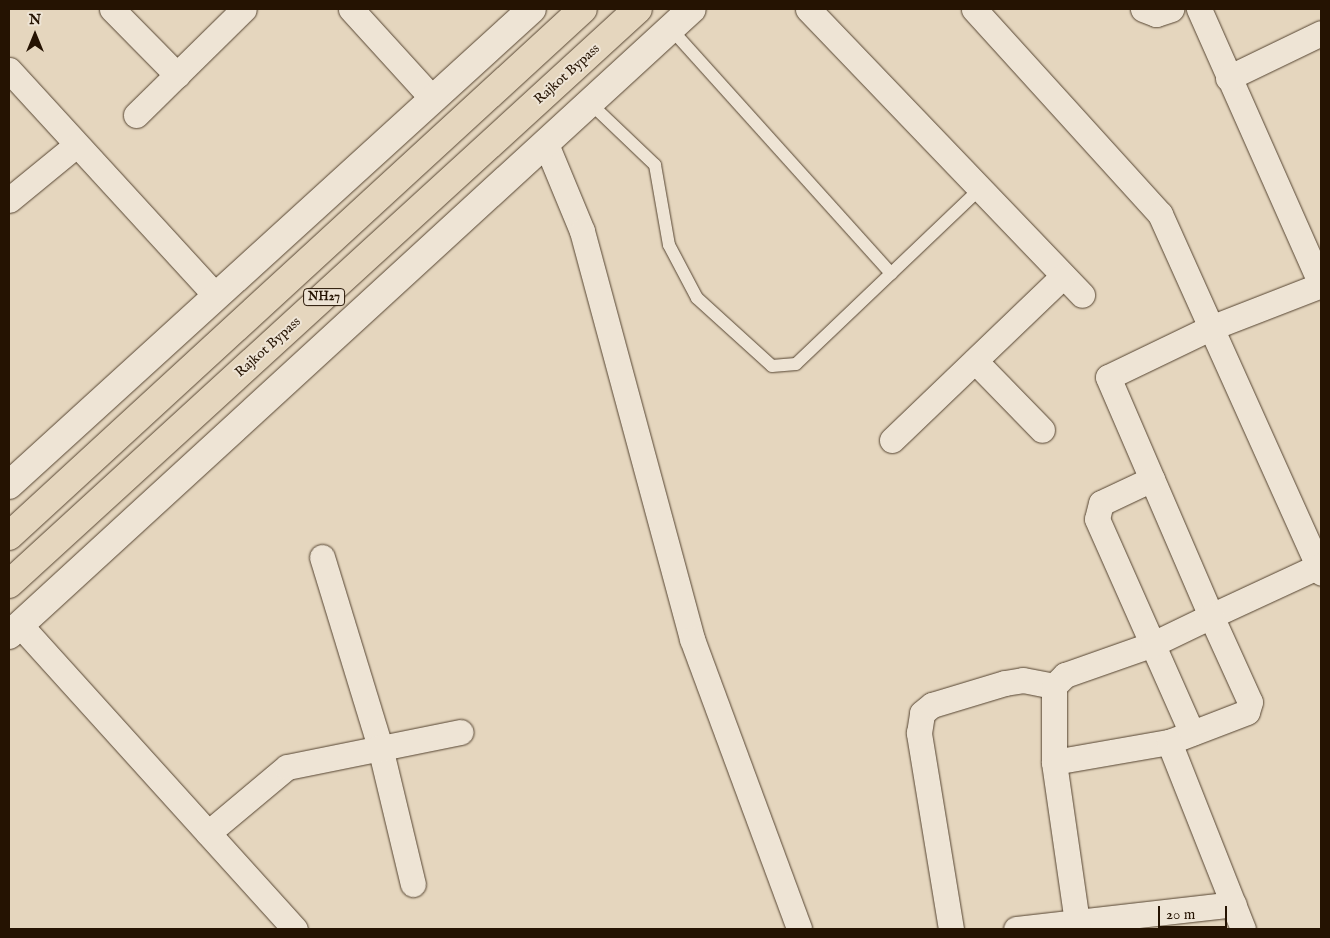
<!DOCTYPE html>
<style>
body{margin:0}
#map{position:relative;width:1330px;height:938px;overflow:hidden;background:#e5d6be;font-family:"IM FELL English",serif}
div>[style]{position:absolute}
.roads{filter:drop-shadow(0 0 1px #554431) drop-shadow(0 0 1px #554431)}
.lane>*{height:12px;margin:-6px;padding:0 6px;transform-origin:6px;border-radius:6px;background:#eee4d5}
.street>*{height:25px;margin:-12.5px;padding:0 12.5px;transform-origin:12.5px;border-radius:12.5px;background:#eee4d5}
.secondary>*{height:28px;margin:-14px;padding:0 14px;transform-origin:14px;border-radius:14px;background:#eee4d5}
.highway>*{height:28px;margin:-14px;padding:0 14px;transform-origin:14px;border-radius:14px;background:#e5d6be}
span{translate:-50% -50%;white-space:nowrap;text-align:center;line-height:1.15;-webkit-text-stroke:4px #eee4d5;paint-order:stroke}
.shield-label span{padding:1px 4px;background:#eee4d5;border:1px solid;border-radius:4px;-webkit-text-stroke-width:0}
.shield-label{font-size:12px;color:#251302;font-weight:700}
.street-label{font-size:14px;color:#251302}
.frame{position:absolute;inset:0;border:10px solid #251302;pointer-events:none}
.north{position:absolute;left:10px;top:10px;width:50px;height:50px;-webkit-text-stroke:4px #eee4d5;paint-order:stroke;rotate:0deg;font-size:14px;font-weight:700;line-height:20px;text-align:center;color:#251302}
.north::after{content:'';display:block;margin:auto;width:18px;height:22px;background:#251302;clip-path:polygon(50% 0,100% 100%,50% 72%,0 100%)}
.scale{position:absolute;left:1158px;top:906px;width:69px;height:22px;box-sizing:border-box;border:2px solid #251302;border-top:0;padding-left:6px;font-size:15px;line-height:18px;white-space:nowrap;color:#251302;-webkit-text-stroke:4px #eee4d5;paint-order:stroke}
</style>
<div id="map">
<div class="roads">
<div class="lane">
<div style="left:671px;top:29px;width:329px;rotate:48deg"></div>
<div style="left:590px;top:103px;width:90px;rotate:43.6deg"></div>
<div style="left:655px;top:165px;width:81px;rotate:80.1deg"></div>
<div style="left:669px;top:245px;width:60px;rotate:62.2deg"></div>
<div style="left:697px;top:298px;width:101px;rotate:42.2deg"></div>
<div style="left:772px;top:366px;width:24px;rotate:-5deg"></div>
<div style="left:796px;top:364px;width:255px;rotate:-43.6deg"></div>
</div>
<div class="street">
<div style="left:112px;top:9px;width:93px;rotate:45.4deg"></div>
<div style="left:351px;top:9px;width:120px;rotate:47.7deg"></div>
<div style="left:808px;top:9px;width:396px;rotate:46.2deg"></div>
<div style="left:974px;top:9px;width:277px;rotate:47.8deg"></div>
<div style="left:1160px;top:214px;width:393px;rotate:65.8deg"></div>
<div style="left:1143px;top:9px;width:14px;rotate:21deg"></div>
<div style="left:1156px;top:14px;width:16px;rotate:-18deg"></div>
<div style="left:1199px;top:9px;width:301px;rotate:66.1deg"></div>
<div style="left:9px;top:70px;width:306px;rotate:47.5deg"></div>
<div style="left:1228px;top:78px;width:103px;rotate:-25.8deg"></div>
<div style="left:136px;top:115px;width:151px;rotate:-44.5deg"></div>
<div style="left:546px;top:144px;width:94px;rotate:67.5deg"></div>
<div style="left:582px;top:231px;width:423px;rotate:74.9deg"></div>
<div style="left:692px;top:639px;width:309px;rotate:69.7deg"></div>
<div style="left:9px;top:200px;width:85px;rotate:-39.3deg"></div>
<div style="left:1321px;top:285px;width:119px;rotate:158.8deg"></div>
<div style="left:1210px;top:328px;width:113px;rotate:154.3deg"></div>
<div style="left:1108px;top:377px;width:260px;rotate:66.7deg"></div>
<div style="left:1211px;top:616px;width:121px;rotate:-24.9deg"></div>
<div style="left:975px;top:361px;width:96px;rotate:45.8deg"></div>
<div style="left:892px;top:440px;width:237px;rotate:-43.8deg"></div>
<div style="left:1152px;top:479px;width:56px;rotate:154.8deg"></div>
<div style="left:1101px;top:503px;width:16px;rotate:104deg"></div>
<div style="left:1097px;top:519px;width:234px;rotate:66.1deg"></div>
<div style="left:322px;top:557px;width:199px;rotate:73deg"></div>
<div style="left:380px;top:747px;width:141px;rotate:76.5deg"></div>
<div style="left:20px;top:625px;width:410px;rotate:47.9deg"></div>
<div style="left:1054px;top:762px;width:117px;rotate:-9.9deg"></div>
<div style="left:208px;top:833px;width:103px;rotate:-39.9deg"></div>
<div style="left:287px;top:767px;width:177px;rotate:-11.4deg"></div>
<div style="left:951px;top:929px;width:199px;rotate:-99.3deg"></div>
<div style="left:919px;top:733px;width:20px;rotate:-81deg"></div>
<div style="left:922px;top:713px;width:13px;rotate:-39deg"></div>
<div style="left:932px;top:705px;width:76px;rotate:-16.8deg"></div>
<div style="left:1005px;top:683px;width:18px;rotate:-9deg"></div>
<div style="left:1023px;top:680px;width:32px;rotate:11deg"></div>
<div style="left:1016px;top:929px;width:219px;rotate:-6.5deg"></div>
<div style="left:1078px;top:929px;width:169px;rotate:-98.2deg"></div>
<div style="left:1054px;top:762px;width:76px;rotate:-90deg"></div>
<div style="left:1054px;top:686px;width:16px;rotate:-45deg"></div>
<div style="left:1065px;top:675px;width:93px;rotate:-19.4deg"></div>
<div style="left:1153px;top:644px;width:64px;rotate:-25.8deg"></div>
<div style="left:1211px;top:616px;width:94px;rotate:65.6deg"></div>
<div style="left:1250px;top:702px;width:10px;rotate:107deg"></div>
<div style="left:1247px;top:712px;width:84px;rotate:159deg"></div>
<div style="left:1169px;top:742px;width:201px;rotate:68.4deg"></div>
</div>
<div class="secondary">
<div style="left:9px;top:485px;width:707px;rotate:-42.31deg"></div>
<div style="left:9px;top:635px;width:926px;rotate:-42.51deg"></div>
</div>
<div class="highway">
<div style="left:9px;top:536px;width:779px;rotate:-42.56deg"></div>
<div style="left:9px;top:584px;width:852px;rotate:-42.43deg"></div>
</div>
</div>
<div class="shield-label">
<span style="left:324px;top:297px">NH27</span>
</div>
<div class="street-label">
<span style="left:567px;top:74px;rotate:-42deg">Rajkot Bypass</span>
<span style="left:268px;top:347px;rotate:-42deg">Rajkot Bypass</span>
</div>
<div class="frame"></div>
<div class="north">N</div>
<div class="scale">20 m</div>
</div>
